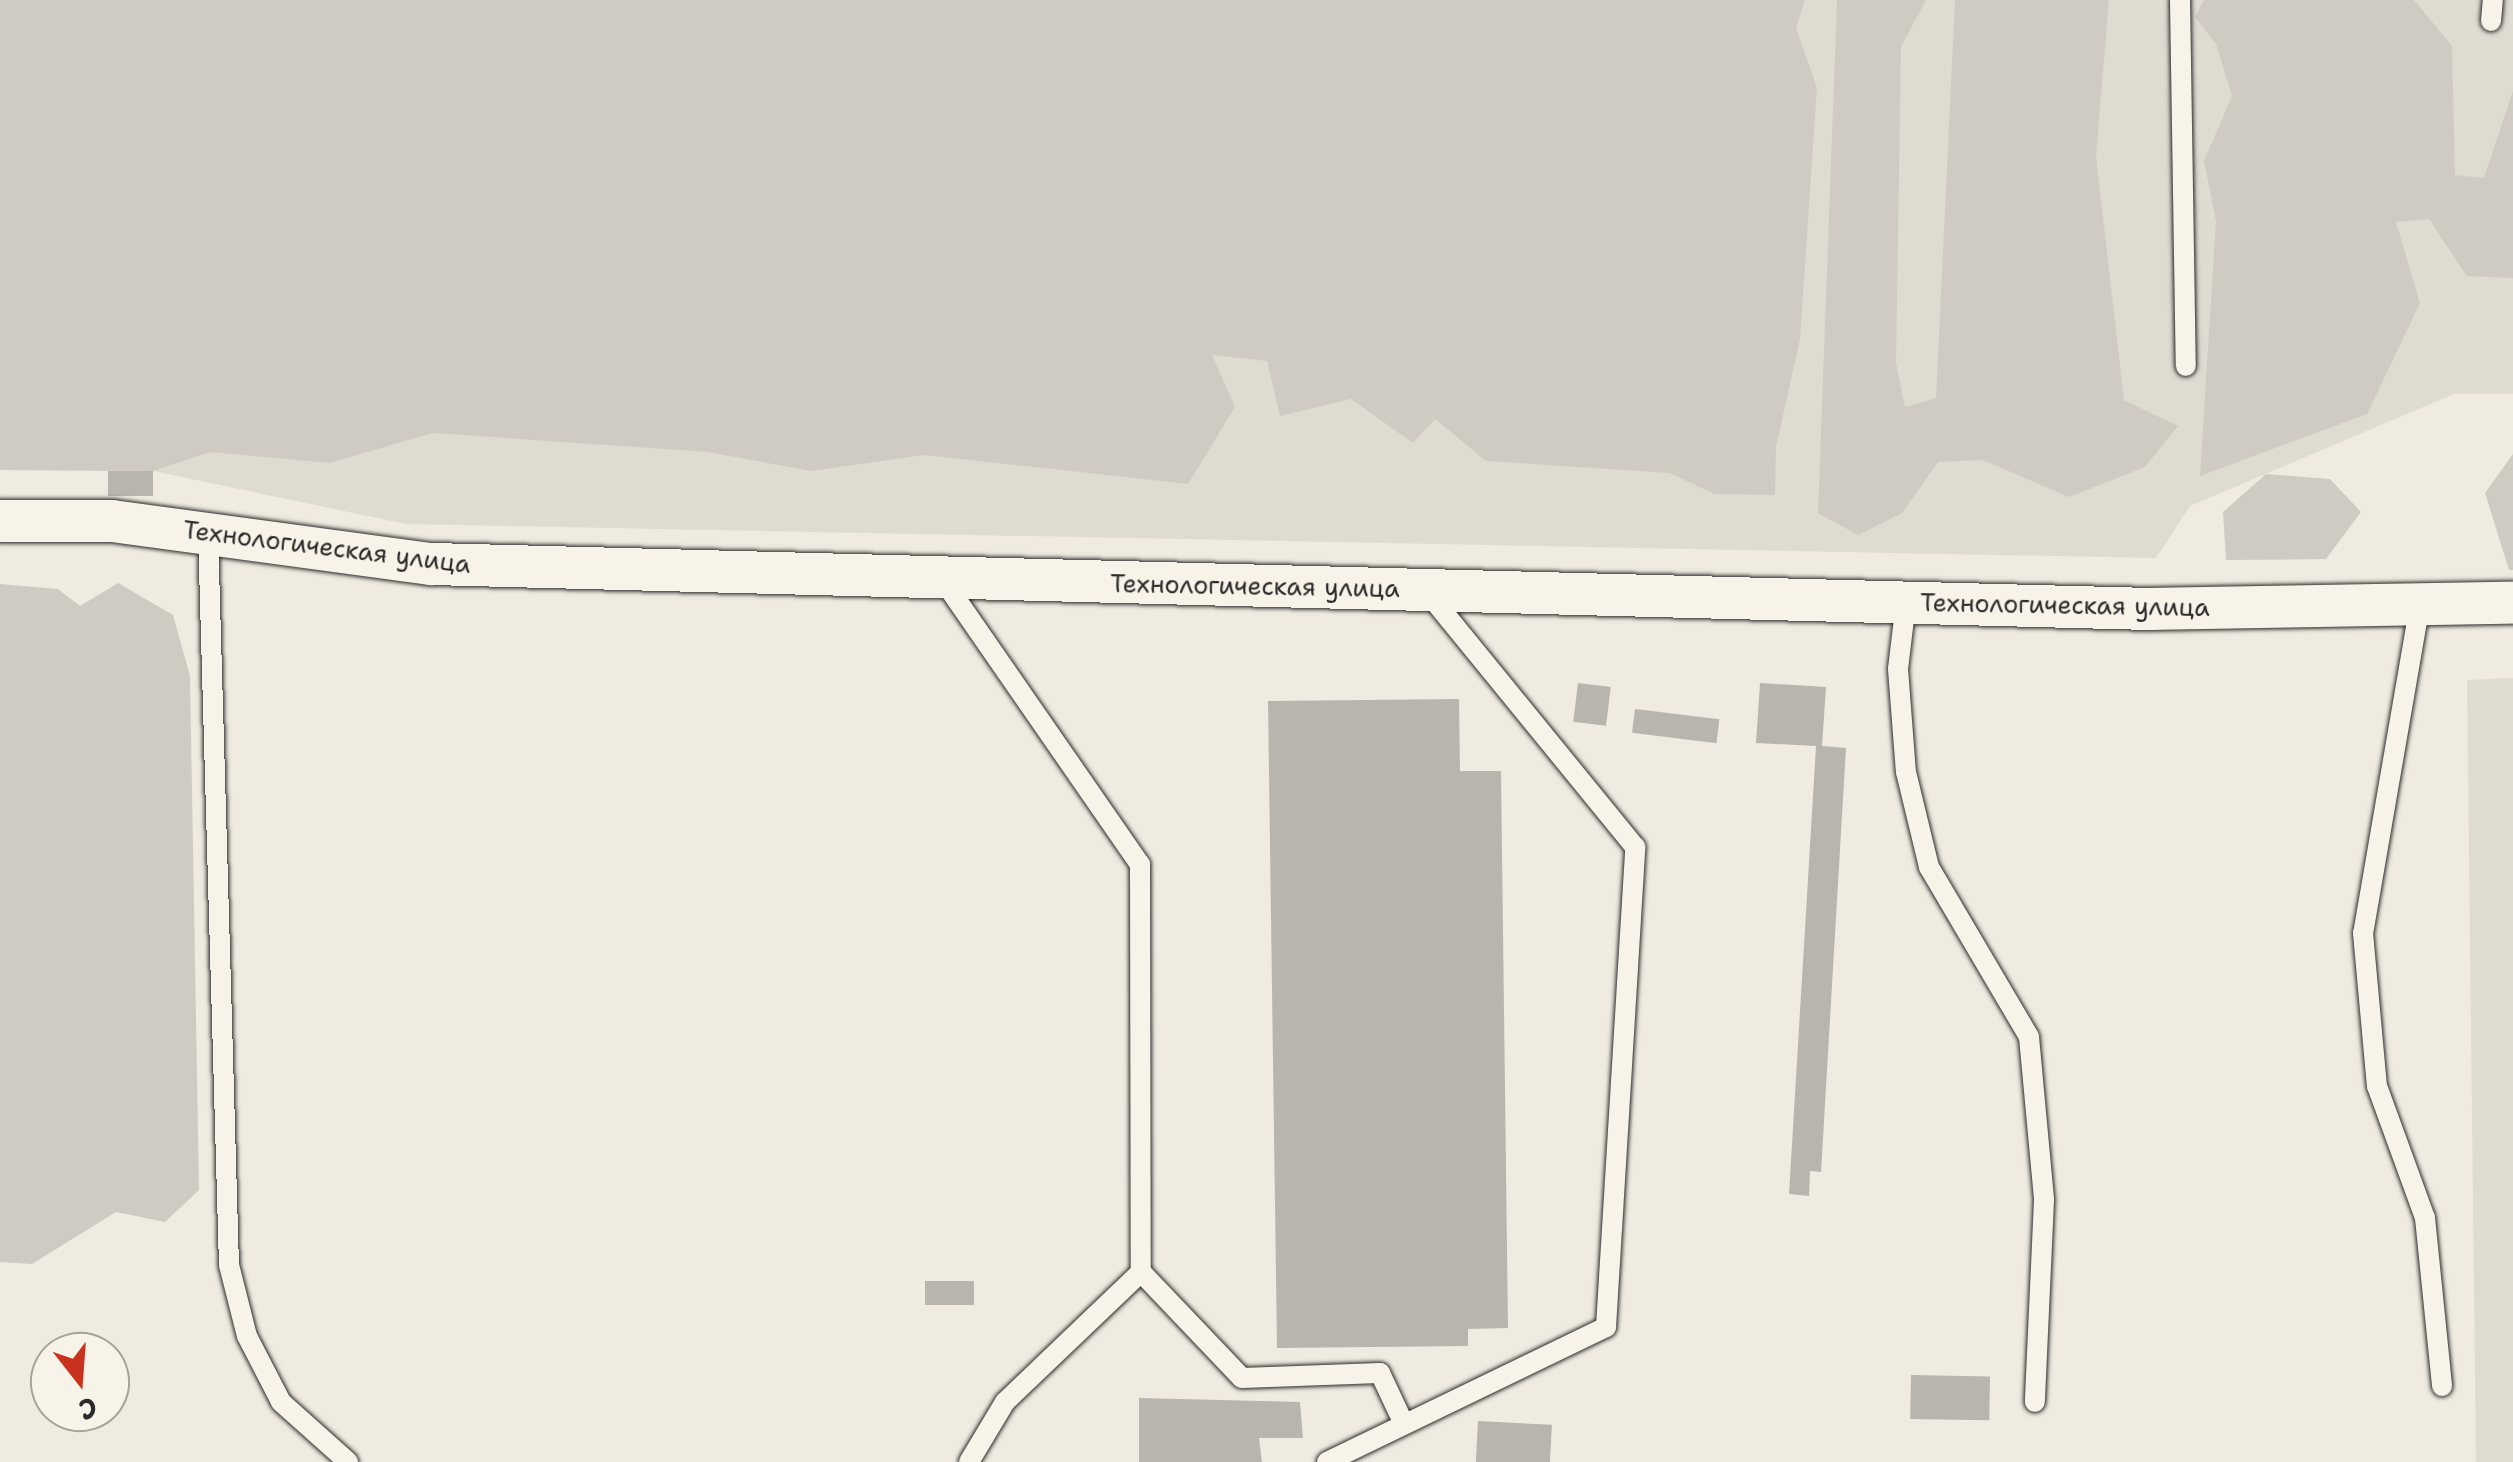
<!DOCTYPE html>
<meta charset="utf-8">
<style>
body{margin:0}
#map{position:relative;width:2513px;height:1462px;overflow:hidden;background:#efebe0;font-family:"Shantell Sans",sans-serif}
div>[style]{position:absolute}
.built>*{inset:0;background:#dedbd1}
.green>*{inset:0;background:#cfcbc2}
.building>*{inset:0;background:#b8b5ae;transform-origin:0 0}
.roads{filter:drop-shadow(0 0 2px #2b2b2b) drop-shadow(0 0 2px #2b2b2b)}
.service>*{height:20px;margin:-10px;padding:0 10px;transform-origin:10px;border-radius:10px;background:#f7f3e8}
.minor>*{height:42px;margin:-21px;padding:0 21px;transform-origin:21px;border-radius:21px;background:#f7f3e8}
span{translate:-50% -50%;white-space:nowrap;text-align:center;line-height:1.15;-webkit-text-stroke:8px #f7f3e8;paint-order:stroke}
.street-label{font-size:25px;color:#2b2b2b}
.north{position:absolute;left:30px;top:1332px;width:100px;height:100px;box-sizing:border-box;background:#f7f3e8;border:2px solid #a5a39c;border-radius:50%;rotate:163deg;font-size:28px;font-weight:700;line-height:40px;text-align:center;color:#2b2b2b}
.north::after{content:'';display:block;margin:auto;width:35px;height:45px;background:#c8321e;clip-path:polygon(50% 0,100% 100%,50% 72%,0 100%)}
</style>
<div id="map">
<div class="built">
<div style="clip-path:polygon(0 0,2513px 0,2513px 394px,2454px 394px,2190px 506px,2156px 558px,406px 524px,153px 471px,0 470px)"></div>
<div style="clip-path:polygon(2513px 678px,2513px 1462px,2476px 1462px,2467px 680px)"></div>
</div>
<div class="green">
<div style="clip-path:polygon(0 0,1805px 0,1796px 28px,1817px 88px,1800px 339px,1776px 447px,1775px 495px,1714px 494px,1670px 473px,1486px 461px,1435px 419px,1413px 443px,1351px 399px,1280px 416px,1267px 361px,1212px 355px,1235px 407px,1188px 484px,924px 455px,811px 471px,708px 452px,433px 433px,329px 463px,210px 452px,153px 471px,0 470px)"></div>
<div style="clip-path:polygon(1837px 0,1926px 0,1901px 47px,1896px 363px,1905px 407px,1936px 398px,1955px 0,2109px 0,2096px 156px,2124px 400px,2178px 426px,2145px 467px,2069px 497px,1983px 460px,1938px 462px,1902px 513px,1858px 535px,1818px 513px)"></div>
<div style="clip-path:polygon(2204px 0,2414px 0,2452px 46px,2455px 175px,2484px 178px,2513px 91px,2513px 278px,2467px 276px,2429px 219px,2396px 222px,2420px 303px,2367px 414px,2200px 476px,2216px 221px,2204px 161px,2232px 96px,2216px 44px,2195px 17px)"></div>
<div style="clip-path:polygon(2513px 454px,2513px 570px,2509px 570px,2485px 493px)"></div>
<div style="clip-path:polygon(2266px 474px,2330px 479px,2361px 512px,2326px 559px,2226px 560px,2223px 512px)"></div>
<div style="clip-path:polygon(118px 583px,173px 615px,190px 676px,199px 1190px,165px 1222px,116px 1212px,32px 1264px,0 1262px,0 584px,58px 589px,80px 606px)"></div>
</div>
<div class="building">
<div style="left:108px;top:471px;width:45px;height:25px"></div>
<div style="left:1578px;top:683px;width:33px;height:39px;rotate:7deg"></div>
<div style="clip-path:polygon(1760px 683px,1826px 687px,1822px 746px,1846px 748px,1821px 1172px,1810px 1171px,1809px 1196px,1789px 1194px,1816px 746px,1756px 743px)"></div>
<div style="clip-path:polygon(1459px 699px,1460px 771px,1501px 771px,1508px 1328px,1468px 1329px,1468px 1346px,1277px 1348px,1268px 701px)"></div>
<div style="left:1635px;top:709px;width:85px;height:24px;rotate:7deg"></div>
<div style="left:974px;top:1281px;width:24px;height:49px;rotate:90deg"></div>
<div style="left:1911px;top:1375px;width:79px;height:44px;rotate:1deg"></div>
<div style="clip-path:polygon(1139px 1398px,1300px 1402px,1303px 1438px,1259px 1438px,1262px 1462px,1139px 1462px)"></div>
<div style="left:1478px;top:1421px;width:74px;height:41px;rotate:3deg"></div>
</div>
<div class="roads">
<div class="service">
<div style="left:2180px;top:0;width:366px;rotate:89.1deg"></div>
<div style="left:2491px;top:21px;width:21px;rotate:-85deg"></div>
<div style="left:208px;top:532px;width:733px;rotate:88.36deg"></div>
<div style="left:229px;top:1265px;width:73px;rotate:75.8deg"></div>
<div style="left:247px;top:1336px;width:74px;rotate:62.7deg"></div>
<div style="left:281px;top:1402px;width:90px;rotate:41.8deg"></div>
<div style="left:943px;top:580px;width:346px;rotate:55.3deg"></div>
<div style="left:1140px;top:864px;width:408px;rotate:89.9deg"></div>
<div style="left:1141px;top:1272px;width:188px;rotate:136.3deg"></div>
<div style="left:1005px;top:1402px;width:70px;rotate:121deg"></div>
<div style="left:1906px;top:602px;width:67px;rotate:96.8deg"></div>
<div style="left:1898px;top:669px;width:103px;rotate:85.6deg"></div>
<div style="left:1906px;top:772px;width:98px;rotate:76.4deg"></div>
<div style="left:1929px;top:867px;width:197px;rotate:59.5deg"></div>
<div style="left:2029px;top:1037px;width:164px;rotate:84.7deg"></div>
<div style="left:2044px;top:1200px;width:202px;rotate:92.6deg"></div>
<div style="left:2420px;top:604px;width:334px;rotate:99.8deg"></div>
<div style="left:2363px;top:933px;width:154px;rotate:84.8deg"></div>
<div style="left:2377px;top:1086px;width:140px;rotate:70deg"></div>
<div style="left:2425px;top:1218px;width:169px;rotate:84.2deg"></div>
<div style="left:1141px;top:1272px;width:146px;rotate:46.4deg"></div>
<div style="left:1242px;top:1378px;width:138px;rotate:-2.1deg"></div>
<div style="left:1380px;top:1373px;width:56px;rotate:64.8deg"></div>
<div style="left:1327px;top:1462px;width:310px;rotate:-25.8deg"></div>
<div style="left:1606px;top:1327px;width:481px;rotate:-86.5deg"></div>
<div style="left:1635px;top:847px;width:328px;rotate:-129.2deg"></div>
</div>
<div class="minor">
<div style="left:0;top:521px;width:112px"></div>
<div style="left:112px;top:521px;width:323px;rotate:7.7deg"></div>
<div style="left:432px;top:564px;width:1722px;rotate:1.5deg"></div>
<div style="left:2153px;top:609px;width:360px;rotate:-1deg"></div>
</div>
</div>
<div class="street-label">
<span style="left:327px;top:547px;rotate:7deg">Технологическая улица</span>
<span style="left:1255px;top:586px;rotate:1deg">Технологическая улица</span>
<span style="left:2065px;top:605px;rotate:1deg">Технологическая улица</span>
</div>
<div class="north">С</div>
</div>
